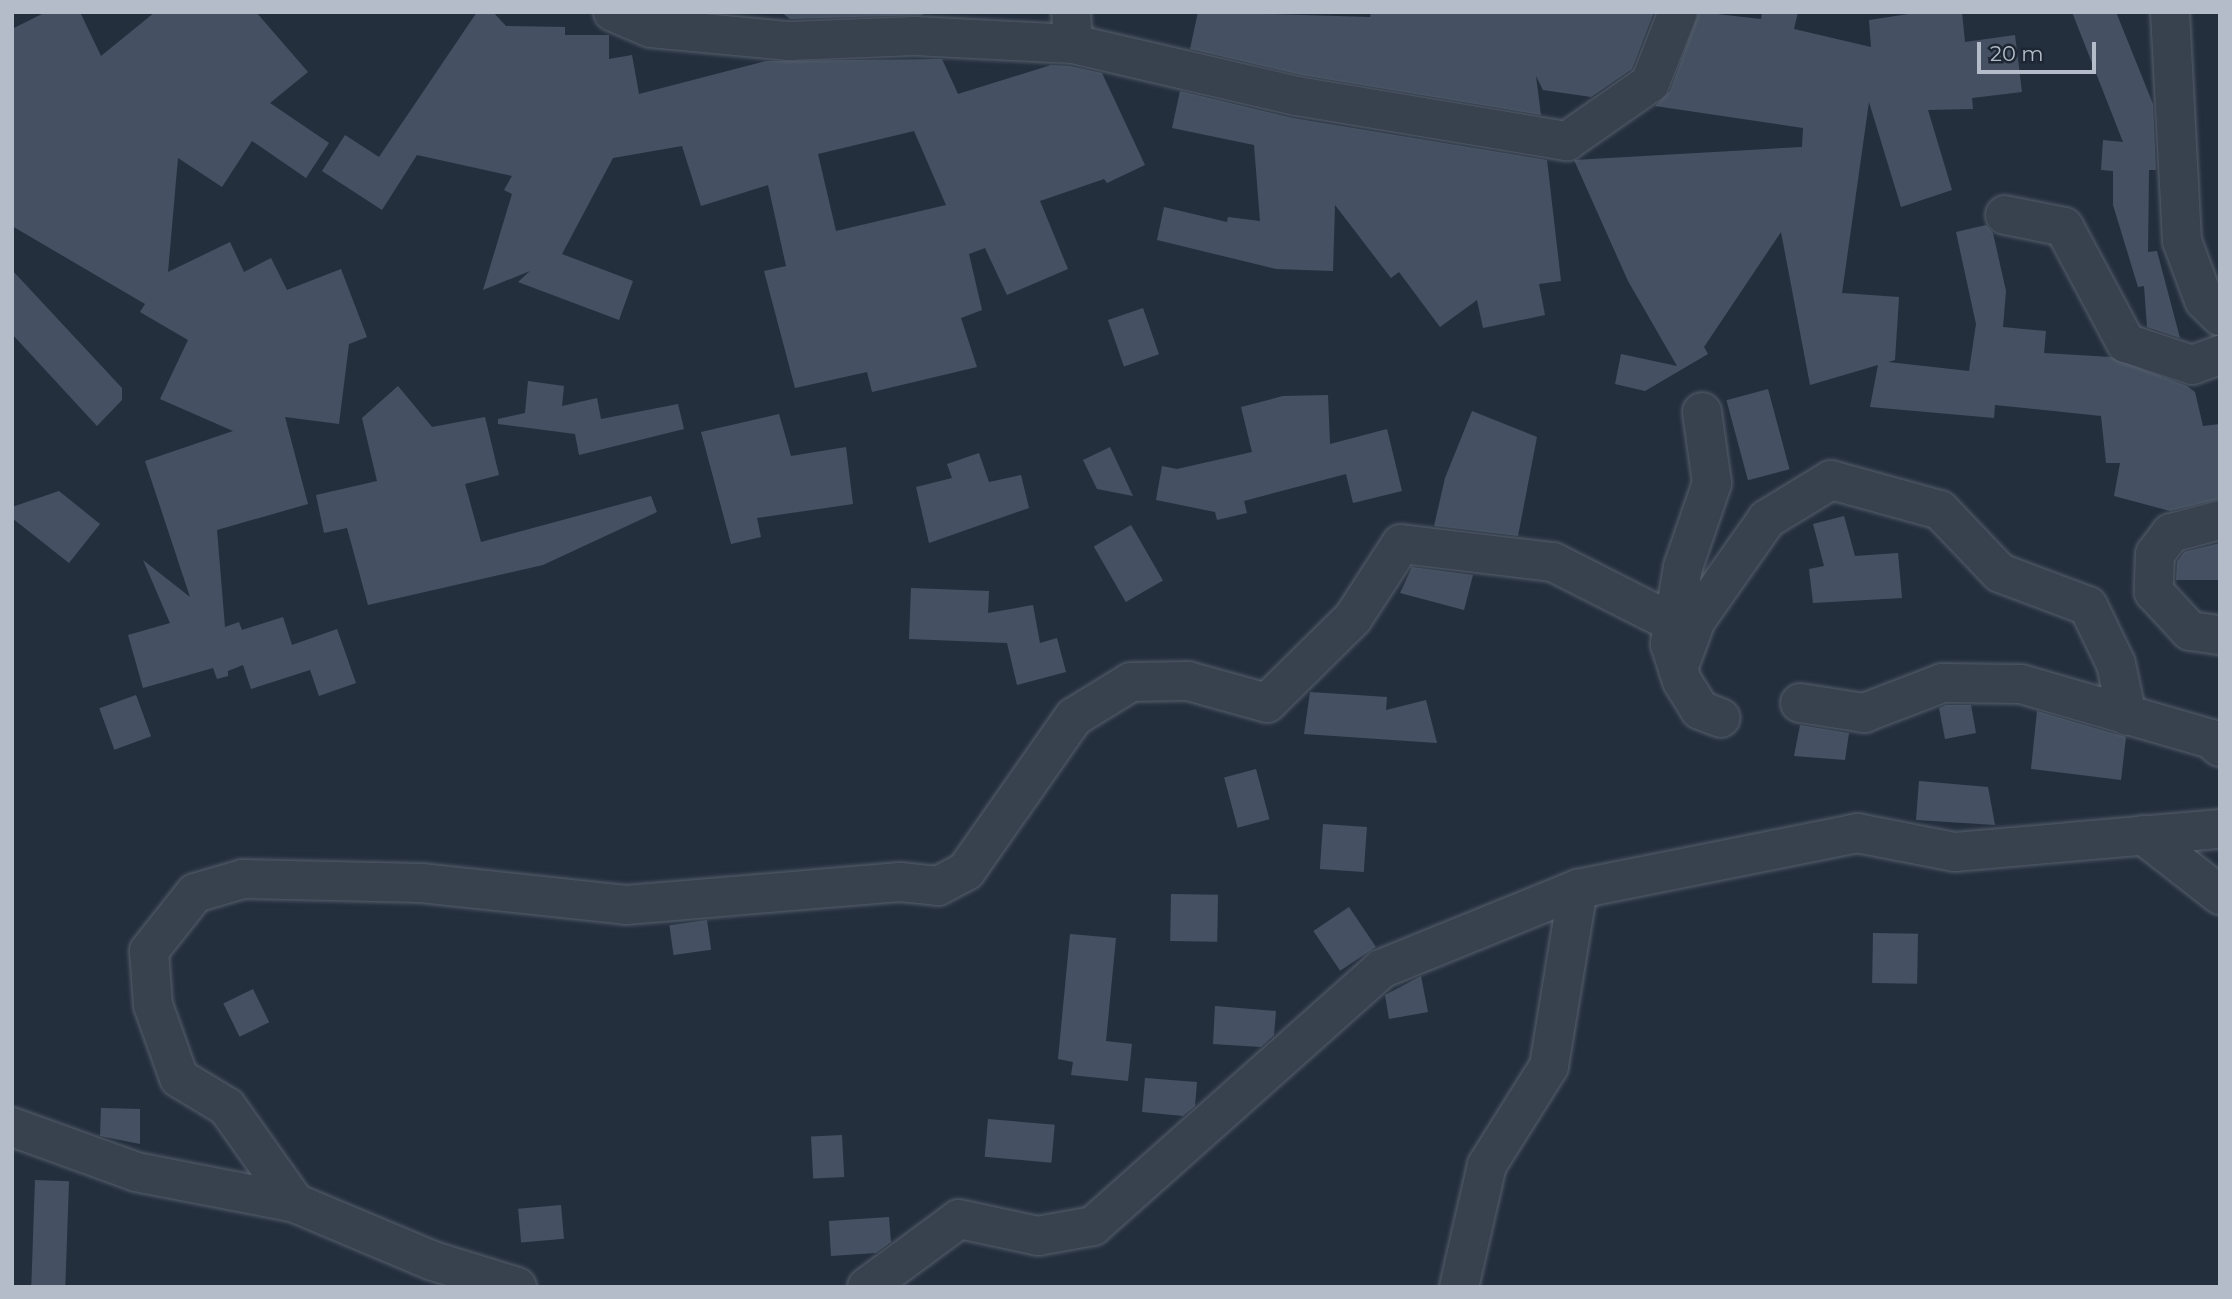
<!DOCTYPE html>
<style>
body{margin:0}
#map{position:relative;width:2232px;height:1299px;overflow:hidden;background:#242f3e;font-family:Montserrat,sans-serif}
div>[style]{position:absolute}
.building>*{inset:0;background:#455162;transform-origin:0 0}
.roads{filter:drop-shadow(0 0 2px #565f6c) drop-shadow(0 0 2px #565f6c)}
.minor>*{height:38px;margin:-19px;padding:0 19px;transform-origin:19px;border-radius:19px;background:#38414e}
span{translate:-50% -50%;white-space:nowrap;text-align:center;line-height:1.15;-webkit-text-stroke:6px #1d2633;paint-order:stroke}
.frame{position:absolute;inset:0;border:14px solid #b4bcc9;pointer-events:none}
.scale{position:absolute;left:1977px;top:42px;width:119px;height:32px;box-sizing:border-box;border:4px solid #b4bcc9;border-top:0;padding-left:9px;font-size:21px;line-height:24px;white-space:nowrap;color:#b4bcc9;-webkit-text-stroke:5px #1d2633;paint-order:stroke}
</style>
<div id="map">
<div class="building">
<div style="clip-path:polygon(46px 12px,80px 12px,101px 56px,155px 12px,256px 12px,308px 72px,270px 103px,329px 143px,306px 178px,252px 141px,222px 187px,178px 158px,168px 272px,230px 242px,244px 272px,271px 258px,287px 290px,341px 269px,367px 337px,349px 344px,339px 424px,285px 417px,308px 504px,217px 530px,225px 627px,239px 622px,242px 630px,283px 617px,292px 645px,337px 629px,356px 683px,319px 696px,310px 670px,251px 689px,243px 665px,228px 671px,228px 676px,217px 679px,213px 668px,143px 688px,128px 635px,170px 623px,143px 560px,190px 597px,145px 461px,233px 431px,160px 399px,188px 340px,140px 312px,145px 304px,12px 226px,12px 29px)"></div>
<div style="clip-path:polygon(evenodd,477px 12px,493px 12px,506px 26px,565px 27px,565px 35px,609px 35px,609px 59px,632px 55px,639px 94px,766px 61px,942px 59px,958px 94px,1051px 65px,1070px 66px,1102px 73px,1145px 165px,1107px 183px,1104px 179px,1040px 201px,1068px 269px,1007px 295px,985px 248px,969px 254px,982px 310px,961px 318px,977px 367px,872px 392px,867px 372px,795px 388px,764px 271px,786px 266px,768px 185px,701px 206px,682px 146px,613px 158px,562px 254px,633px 281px,619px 320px,518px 282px,530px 271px,483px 290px,512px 194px,504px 190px,512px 176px,417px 155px,382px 210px,322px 171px,345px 135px,379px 157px,477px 12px,914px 131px,946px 205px,836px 231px,818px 154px,914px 131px)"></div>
<div style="clip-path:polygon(781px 12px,922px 12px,923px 15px,790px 19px)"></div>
<div style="clip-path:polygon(1198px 12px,1370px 17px,1371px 12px,1654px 12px,1632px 69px,1591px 97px,1543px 90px,1536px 76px,1541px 115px,1301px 75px,1190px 49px)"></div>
<div style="clip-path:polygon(1699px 12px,1761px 19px,1762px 12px,1798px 12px,1794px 29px,1871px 47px,1869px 20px,1922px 12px,1962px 12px,1965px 42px,2015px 35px,2022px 92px,1972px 98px,1973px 109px,1928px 110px,1952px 190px,1901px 207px,1869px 102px,1842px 293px,1899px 297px,1895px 360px,1888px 362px,1969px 371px,1976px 324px,1956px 232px,1986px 225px,1993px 233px,2006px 291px,2003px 327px,2046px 331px,2044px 353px,2111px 357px,2187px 386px,2195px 392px,2203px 426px,2220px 424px,2220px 499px,2170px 511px,2114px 496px,2120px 463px,2106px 463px,2101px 416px,1995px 405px,1994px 418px,1870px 407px,1878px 365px,1810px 385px,1781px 232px,1704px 347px,1708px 354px,1645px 391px,1615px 384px,1621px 354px,1677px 366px,1628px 281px,1574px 160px,1802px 147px,1803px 128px,1655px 106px,1670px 91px)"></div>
<div style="clip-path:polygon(2072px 12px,2116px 12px,2153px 104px,2156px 170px,2149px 170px,2148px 252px,2157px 251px,2180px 338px,2147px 327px,2144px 286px,2138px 287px,2113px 205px,2113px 171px,2101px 170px,2103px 140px,2123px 142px)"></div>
<div style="clip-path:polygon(1180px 91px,1293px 118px,1547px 160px,1561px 281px,1539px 284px,1545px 315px,1483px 328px,1477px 300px,1440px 327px,1399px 272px,1391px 278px,1335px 205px,1333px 271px,1276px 269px,1157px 240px,1164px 207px,1227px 222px,1228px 217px,1260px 221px,1254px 145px,1172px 128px)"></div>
<div style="clip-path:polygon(12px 270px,122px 388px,122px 400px,97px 426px,12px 334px)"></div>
<div style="left:1143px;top:308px;width:49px;height:37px;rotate:71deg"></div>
<div style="clip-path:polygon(528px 381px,564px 386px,562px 406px,597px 398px,601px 419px,678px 404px,684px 429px,579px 455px,575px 434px,498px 424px,498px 419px,525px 413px)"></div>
<div style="clip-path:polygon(398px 386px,432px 427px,485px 417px,499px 475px,465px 484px,481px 542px,651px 496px,657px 512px,543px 565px,368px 605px,347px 528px,324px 533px,316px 495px,377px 481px,362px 418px)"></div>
<div style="left:1768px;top:389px;width:83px;height:43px;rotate:75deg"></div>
<div style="clip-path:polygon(1328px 395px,1330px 444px,1387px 429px,1402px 491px,1353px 503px,1346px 474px,1244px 501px,1247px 513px,1217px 520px,1215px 512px,1156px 500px,1162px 466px,1177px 469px,1252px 452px,1241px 407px,1283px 396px)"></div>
<div style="clip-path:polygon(1472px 411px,1537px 437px,1518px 536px,1434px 526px,1445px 478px)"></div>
<div style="clip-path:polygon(779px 414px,791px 456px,846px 447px,853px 504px,757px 518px,761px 537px,731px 544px,701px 432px)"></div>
<div style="clip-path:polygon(1110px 447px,1133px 496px,1097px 489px,1083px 460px)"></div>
<div style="clip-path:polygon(979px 453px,989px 482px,1021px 475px,1029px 508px,929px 543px,916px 487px,952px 478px,947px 464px)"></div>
<div style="clip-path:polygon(59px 491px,100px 524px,69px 563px,12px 518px,12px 507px)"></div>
<div style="clip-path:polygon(1844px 516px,1855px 556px,1898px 553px,1902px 598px,1813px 603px,1809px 569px,1824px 566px,1813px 524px)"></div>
<div style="left:1131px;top:525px;width:64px;height:43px;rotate:60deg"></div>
<div style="clip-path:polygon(2220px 543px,2220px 580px,2176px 580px,2177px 562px,2184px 552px)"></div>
<div style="clip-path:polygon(1412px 567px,1473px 575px,1464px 610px,1400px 593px)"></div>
<div style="clip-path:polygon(911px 588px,989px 591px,988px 613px,1033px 605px,1040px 643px,1057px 638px,1066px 672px,1017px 685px,1007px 643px,909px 639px)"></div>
<div style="clip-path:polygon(1310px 692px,1387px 697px,1386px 710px,1426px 700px,1437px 743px,1304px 734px)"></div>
<div style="left:136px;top:695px;width:44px;height:39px;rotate:70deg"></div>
<div style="clip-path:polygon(1946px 705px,1971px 705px,1976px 733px,1945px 739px,1939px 708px)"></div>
<div style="clip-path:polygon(2037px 711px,2126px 737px,2121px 780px,2031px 769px)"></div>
<div style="clip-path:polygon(1800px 725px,1849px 733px,1845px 760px,1794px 756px)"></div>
<div style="left:1256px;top:769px;width:52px;height:33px;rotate:75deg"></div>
<div style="clip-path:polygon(1919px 781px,1988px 787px,1995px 825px,1916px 820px)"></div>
<div style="left:1323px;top:824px;width:44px;height:45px;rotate:4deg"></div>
<div style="left:1171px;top:894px;width:47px;height:47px;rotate:1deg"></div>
<div style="left:1349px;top:907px;width:48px;height:43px;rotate:56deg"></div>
<div style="left:707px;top:920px;width:30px;height:38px;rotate:82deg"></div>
<div style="left:1873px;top:933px;width:45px;height:50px;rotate:1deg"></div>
<div style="clip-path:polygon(1070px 934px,1116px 938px,1106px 1041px,1132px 1044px,1128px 1081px,1071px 1075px,1073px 1062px,1058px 1059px)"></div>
<div style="clip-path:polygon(1421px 976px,1428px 1012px,1389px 1019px,1385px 995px)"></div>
<div style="left:253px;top:989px;width:37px;height:33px;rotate:64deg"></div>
<div style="clip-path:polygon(1215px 1006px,1276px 1011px,1274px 1035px,1261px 1047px,1213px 1044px)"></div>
<div style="clip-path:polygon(1145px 1078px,1197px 1082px,1195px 1106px,1183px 1116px,1142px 1112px)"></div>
<div style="clip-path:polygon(101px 1108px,140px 1109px,140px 1144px,100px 1136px)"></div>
<div style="left:988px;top:1119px;width:67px;height:38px;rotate:5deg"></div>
<div style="left:842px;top:1135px;width:42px;height:31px;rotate:87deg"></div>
<div style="left:35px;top:1180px;width:34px;height:107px;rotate:2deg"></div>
<div style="left:561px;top:1205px;width:34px;height:43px;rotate:85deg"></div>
<div style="clip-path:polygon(889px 1217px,891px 1242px,876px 1253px,831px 1256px,829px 1221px)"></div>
</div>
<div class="roads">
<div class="minor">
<div style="left:613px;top:12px;width:41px;rotate:22.8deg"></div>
<div style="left:651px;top:28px;width:139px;rotate:5.4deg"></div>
<div style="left:789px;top:41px;width:126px;rotate:-2.3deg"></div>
<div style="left:915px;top:36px;width:158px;rotate:2.9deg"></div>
<div style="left:1073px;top:44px;width:230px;rotate:13.1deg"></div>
<div style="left:1297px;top:96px;width:274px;rotate:9.5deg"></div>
<div style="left:1567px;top:141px;width:101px;rotate:-34.9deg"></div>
<div style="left:1650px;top:83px;width:76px;rotate:-68.5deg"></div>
<div style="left:1071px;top:12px;width:32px;rotate:86deg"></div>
<div style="left:2170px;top:12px;width:229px;rotate:87deg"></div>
<div style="left:2182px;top:241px;width:63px;rotate:69.6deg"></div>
<div style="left:2204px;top:300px;width:23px;rotate:45deg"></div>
<div style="left:2005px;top:215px;width:60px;rotate:11.5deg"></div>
<div style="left:2064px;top:227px;width:132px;rotate:61.9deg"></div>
<div style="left:2126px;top:343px;width:70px;rotate:18.4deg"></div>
<div style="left:2192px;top:365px;width:30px;rotate:-20deg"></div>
<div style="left:1702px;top:412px;width:72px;rotate:82deg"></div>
<div style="left:1712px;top:483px;width:89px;rotate:109deg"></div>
<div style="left:1683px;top:567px;width:78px;rotate:99.6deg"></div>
<div style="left:1670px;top:644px;width:39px;rotate:72deg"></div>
<div style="left:1682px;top:681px;width:34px;rotate:58deg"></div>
<div style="left:1700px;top:710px;width:22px;rotate:21deg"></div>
<div style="left:2220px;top:520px;width:51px;rotate:165.1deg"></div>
<div style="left:2171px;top:533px;width:26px;rotate:127deg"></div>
<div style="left:2155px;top:554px;width:38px;rotate:92deg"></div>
<div style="left:2154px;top:592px;width:53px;rotate:47.3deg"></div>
<div style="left:2190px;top:631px;width:30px;rotate:8deg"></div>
<div style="left:1678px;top:669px;width:52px;rotate:-69.8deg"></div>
<div style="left:1696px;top:620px;width:123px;rotate:-54.9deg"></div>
<div style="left:1767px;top:519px;width:75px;rotate:-31.4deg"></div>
<div style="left:1831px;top:480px;width:113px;rotate:15.4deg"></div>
<div style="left:1940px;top:510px;width:87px;rotate:46.4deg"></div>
<div style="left:2000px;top:573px;width:94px;rotate:20.6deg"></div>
<div style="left:2088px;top:606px;width:64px;rotate:64.2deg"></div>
<div style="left:2116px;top:664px;width:53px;rotate:78.1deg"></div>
<div style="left:1800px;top:703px;width:65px;rotate:8.9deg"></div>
<div style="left:1864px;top:713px;width:84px;rotate:-21deg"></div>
<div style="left:1942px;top:683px;width:79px;rotate:0.7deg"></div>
<div style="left:2021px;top:684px;width:198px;rotate:16.1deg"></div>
<div style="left:2211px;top:739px;width:12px;rotate:42deg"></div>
<div style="left:2143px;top:835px;width:98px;rotate:37.9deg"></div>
<div style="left:12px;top:1127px;width:132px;rotate:19.9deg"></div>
<div style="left:136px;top:1172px;width:162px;rotate:11deg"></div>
<div style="left:295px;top:1203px;width:150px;rotate:22.8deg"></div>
<div style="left:433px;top:1261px;width:88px;rotate:17.2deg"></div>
<div style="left:295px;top:1203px;width:118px;rotate:-125.3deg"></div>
<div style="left:227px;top:1107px;width:56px;rotate:-148.9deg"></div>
<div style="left:179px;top:1078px;width:77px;rotate:-109.6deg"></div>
<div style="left:153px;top:1005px;width:54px;rotate:-94.2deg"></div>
<div style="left:149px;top:951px;width:74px;rotate:-51.6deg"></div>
<div style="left:195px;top:893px;width:50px;rotate:-16.3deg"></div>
<div style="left:243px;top:879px;width:178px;rotate:1.3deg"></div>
<div style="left:421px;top:883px;width:206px;rotate:6.1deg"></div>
<div style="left:626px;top:905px;width:275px;rotate:-4.8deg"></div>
<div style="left:900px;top:882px;width:38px;rotate:6deg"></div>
<div style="left:938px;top:886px;width:32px;rotate:-28deg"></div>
<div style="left:966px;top:871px;width:188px;rotate:-55deg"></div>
<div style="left:1074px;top:717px;width:67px;rotate:-31.6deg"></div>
<div style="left:1131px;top:682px;width:57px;rotate:-1deg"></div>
<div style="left:1188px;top:681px;width:82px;rotate:15.6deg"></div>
<div style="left:1267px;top:703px;width:121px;rotate:-44.7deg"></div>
<div style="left:1353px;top:618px;width:88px;rotate:-57deg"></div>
<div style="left:1401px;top:544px;width:153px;rotate:6.8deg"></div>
<div style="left:1553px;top:562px;width:135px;rotate:26.9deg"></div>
<div style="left:867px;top:1287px;width:114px;rotate:-36.5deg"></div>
<div style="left:959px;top:1219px;width:81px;rotate:12.1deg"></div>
<div style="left:1038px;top:1236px;width:56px;rotate:-10.3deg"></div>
<div style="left:1093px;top:1226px;width:386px;rotate:-41.7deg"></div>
<div style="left:1381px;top:969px;width:213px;rotate:-22.1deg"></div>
<div style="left:1578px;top:889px;width:285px;rotate:-11.3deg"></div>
<div style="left:1857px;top:833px;width:100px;rotate:11deg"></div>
<div style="left:1955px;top:852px;width:266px;rotate:-5deg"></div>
<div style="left:1459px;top:1287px;width:125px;rotate:-77.1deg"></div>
<div style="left:1487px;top:1165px;width:117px;rotate:-57.9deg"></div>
<div style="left:1549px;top:1066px;width:179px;rotate:-80.7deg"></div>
</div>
</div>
<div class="frame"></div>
<div class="scale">20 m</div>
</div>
